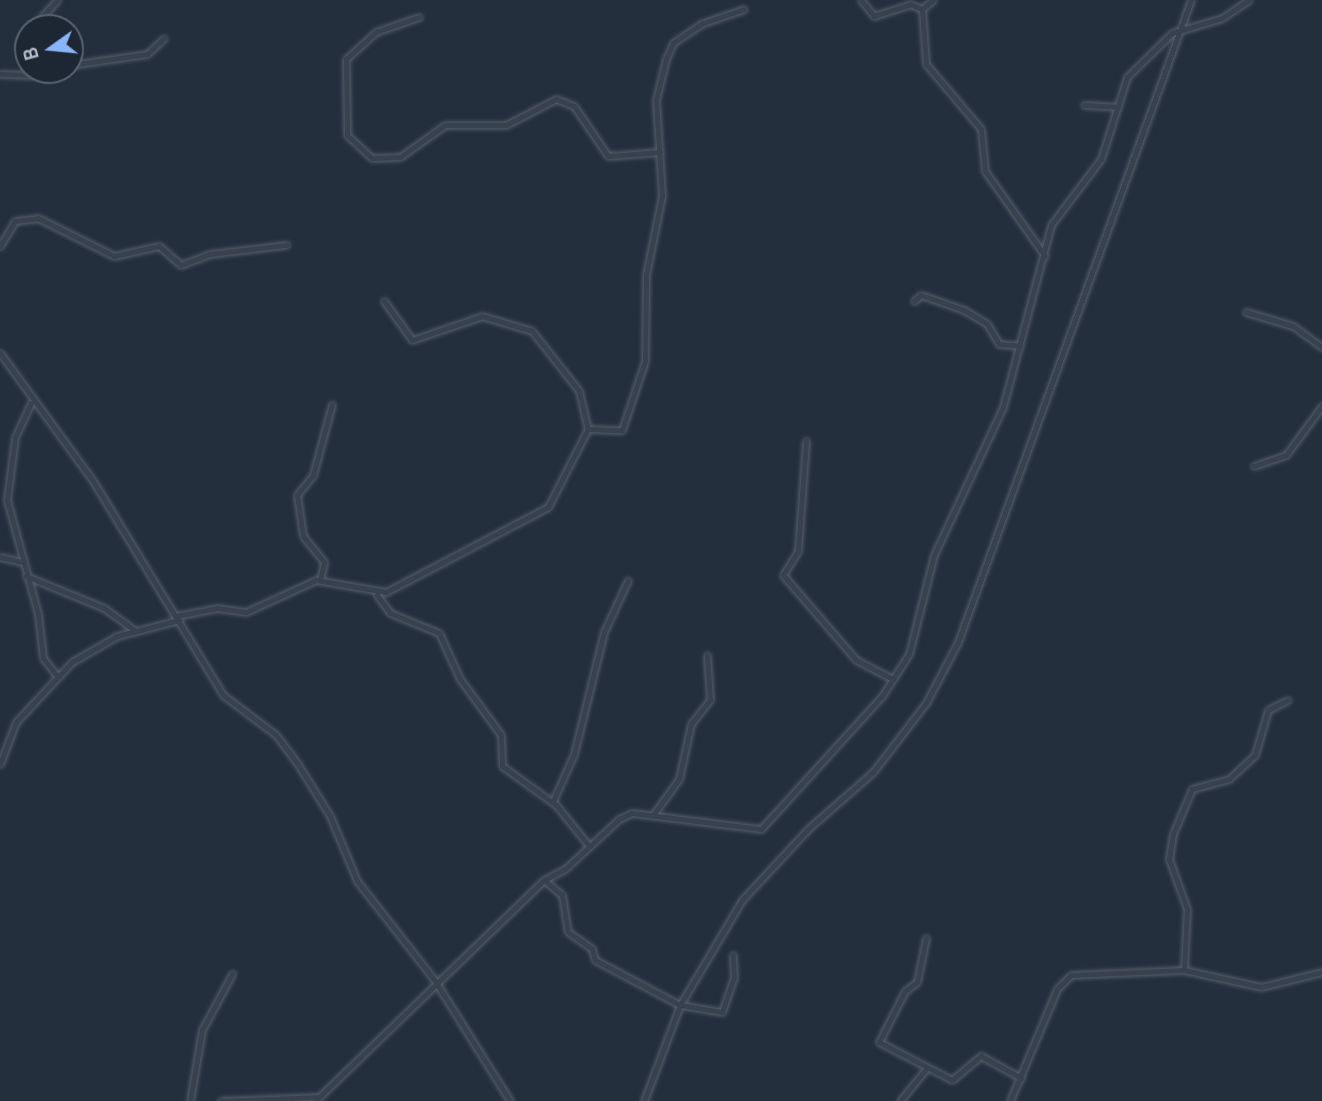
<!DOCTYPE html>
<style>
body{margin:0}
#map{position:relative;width:1322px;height:1101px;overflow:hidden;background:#242f3e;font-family:Manrope,sans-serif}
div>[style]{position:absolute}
.roads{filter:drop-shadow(0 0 2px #565f6c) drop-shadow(0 0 2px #565f6c)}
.street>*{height:5px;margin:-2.5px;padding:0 2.5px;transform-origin:2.5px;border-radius:2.5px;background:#38414e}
span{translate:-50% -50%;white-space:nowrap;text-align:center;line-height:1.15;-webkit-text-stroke:5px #1d2633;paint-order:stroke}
.north{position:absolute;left:14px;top:14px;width:70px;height:70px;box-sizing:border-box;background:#1d2633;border:2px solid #59626f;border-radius:50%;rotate:255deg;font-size:19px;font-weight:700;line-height:28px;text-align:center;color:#b4bcc9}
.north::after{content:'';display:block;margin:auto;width:24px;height:32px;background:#8ab4f8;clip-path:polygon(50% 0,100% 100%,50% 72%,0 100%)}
</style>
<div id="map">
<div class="roads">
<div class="street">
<div style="left:861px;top:0;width:21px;rotate:51deg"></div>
<div style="left:874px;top:16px;width:38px;rotate:-18deg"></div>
<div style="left:910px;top:4px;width:13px;rotate:23deg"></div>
<div style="left:922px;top:9px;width:55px;rotate:85.8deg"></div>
<div style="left:926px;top:64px;width:85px;rotate:49.8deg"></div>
<div style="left:981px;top:129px;width:42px;rotate:84.6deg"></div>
<div style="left:985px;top:171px;width:104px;rotate:54.8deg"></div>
<div style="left:922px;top:9px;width:14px;rotate:-39deg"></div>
<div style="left:419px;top:17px;width:46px;rotate:160.8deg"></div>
<div style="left:376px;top:32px;width:40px;rotate:138deg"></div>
<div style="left:346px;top:59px;width:76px;rotate:89.2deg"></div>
<div style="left:347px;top:135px;width:34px;rotate:43deg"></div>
<div style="left:372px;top:158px;width:28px;rotate:-2deg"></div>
<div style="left:400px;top:157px;width:55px;rotate:-35.4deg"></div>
<div style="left:445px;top:125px;width:61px"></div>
<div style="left:506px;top:125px;width:56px;rotate:-27.5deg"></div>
<div style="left:556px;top:99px;width:19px;rotate:21deg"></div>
<div style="left:574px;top:106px;width:60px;rotate:55.8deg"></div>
<div style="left:608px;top:156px;width:52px;rotate:-4.4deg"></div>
<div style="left:32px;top:28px;width:38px;rotate:-48deg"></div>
<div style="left:28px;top:32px;width:14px;rotate:126deg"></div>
<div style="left:20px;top:43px;width:22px;rotate:69deg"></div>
<div style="left:70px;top:65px;width:78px;rotate:-8.1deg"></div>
<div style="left:147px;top:54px;width:23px;rotate:-43deg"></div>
<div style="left:0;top:74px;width:32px;rotate:2deg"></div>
<div style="left:32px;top:75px;width:5px;rotate:-112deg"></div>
<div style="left:32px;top:75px;width:29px;rotate:-10deg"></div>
<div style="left:1084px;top:105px;width:34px;rotate:3deg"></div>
<div style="left:0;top:246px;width:29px;rotate:-59deg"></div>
<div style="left:15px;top:221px;width:23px;rotate:-7deg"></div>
<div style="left:38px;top:218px;width:85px;rotate:26.6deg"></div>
<div style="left:114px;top:256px;width:46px;rotate:-12.5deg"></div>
<div style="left:159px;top:246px;width:29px;rotate:41deg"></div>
<div style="left:181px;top:265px;width:31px;rotate:-21deg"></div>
<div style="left:210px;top:254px;width:77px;rotate:-6.8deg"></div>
<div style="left:384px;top:301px;width:48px;rotate:54.3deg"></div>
<div style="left:412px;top:340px;width:74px;rotate:-18.9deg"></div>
<div style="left:482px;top:316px;width:52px;rotate:16.7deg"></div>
<div style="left:532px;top:331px;width:76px;rotate:51.9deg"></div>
<div style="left:579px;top:391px;width:39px;rotate:77deg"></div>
<div style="left:914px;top:301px;width:9px;rotate:-41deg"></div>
<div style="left:921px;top:295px;width:46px;rotate:19.2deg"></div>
<div style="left:964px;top:310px;width:27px;rotate:31deg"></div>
<div style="left:987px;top:324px;width:23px;rotate:59deg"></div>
<div style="left:999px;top:344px;width:21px;rotate:5deg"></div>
<div style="left:1246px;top:312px;width:49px;rotate:16.6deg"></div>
<div style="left:1293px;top:326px;width:36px;rotate:36deg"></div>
<div style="left:0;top:353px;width:158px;rotate:54deg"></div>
<div style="left:93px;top:481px;width:250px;rotate:58.7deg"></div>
<div style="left:223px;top:695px;width:66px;rotate:37deg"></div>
<div style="left:276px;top:735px;width:35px;rotate:53deg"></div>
<div style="left:297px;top:763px;width:62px;rotate:58.1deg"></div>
<div style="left:330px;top:816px;width:70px;rotate:67.4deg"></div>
<div style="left:357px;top:881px;width:127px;rotate:52deg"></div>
<div style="left:435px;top:981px;width:142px;rotate:58deg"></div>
<div style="left:31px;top:403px;width:38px;rotate:115deg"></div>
<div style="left:15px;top:438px;width:63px;rotate:97.4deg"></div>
<div style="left:7px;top:500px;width:118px;rotate:74.8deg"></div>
<div style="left:38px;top:614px;width:44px;rotate:83.5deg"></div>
<div style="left:43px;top:658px;width:23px;rotate:52deg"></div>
<div style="left:806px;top:441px;width:110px;rotate:94.2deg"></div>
<div style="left:798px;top:551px;width:28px;rotate:122deg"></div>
<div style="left:783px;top:575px;width:112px;rotate:49.3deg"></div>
<div style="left:856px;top:660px;width:42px;rotate:27.2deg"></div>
<div style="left:1254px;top:466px;width:34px;rotate:-19deg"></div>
<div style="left:1286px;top:455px;width:61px;rotate:-53.7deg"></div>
<div style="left:0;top:557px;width:23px;rotate:13deg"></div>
<div style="left:26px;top:576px;width:84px;rotate:22.3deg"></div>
<div style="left:104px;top:608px;width:39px;rotate:36deg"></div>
<div style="left:320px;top:580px;width:18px;rotate:-77deg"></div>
<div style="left:324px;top:562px;width:33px;rotate:-129deg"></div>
<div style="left:303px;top:536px;width:41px;rotate:-98.3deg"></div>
<div style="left:297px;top:495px;width:26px;rotate:-51deg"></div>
<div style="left:313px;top:475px;width:73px;rotate:-75deg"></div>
<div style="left:377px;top:595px;width:22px;rotate:54deg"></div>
<div style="left:390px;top:613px;width:53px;rotate:22.2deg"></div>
<div style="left:439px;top:633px;width:51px;rotate:65.5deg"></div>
<div style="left:460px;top:679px;width:69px;rotate:53.8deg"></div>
<div style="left:501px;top:735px;width:31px;rotate:88deg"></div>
<div style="left:502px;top:766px;width:67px;rotate:35.8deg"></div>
<div style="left:556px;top:805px;width:53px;rotate:51.2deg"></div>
<div style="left:176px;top:616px;width:42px;rotate:-11deg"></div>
<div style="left:217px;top:608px;width:29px;rotate:8deg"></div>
<div style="left:246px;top:612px;width:77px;rotate:-24.6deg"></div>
<div style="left:316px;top:580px;width:71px;rotate:9.7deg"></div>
<div style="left:386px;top:592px;width:183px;rotate:-27.7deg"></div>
<div style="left:548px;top:507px;width:88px;rotate:-62.9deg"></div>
<div style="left:588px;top:429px;width:34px;rotate:2deg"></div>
<div style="left:622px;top:430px;width:73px;rotate:-71.6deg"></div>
<div style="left:645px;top:361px;width:86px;rotate:-89.3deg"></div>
<div style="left:646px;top:275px;width:81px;rotate:-78.6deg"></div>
<div style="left:662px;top:196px;width:96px;rotate:-93.6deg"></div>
<div style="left:656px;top:100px;width:42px;rotate:-76.3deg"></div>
<div style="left:666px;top:59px;width:17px;rotate:-66deg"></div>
<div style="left:673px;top:43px;width:36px;rotate:-34deg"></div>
<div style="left:703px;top:23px;width:43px;rotate:-18.9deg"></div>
<div style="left:0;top:764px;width:45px;rotate:-69.1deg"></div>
<div style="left:16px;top:722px;width:82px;rotate:-47deg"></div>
<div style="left:72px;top:662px;width:52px;rotate:-30deg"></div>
<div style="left:117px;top:636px;width:64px;rotate:-14.5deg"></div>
<div style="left:553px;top:801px;width:51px;rotate:-65.9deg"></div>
<div style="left:574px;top:754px;width:126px;rotate:-76.2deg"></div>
<div style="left:604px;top:632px;width:57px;rotate:-65.2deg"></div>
<div style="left:653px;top:815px;width:44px;rotate:-54.2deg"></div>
<div style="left:679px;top:779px;width:56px;rotate:-77.7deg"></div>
<div style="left:691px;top:724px;width:31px;rotate:-52deg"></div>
<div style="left:710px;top:700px;width:45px;rotate:-93.8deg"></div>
<div style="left:544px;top:880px;width:23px;rotate:40deg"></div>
<div style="left:562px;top:895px;width:37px;rotate:81deg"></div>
<div style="left:568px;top:932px;width:29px;rotate:35deg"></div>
<div style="left:592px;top:949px;width:11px;rotate:75deg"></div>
<div style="left:595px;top:960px;width:96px;rotate:27.9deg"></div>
<div style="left:680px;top:1005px;width:43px;rotate:9.5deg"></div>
<div style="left:722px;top:1012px;width:37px;rotate:-71deg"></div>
<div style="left:734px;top:977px;width:22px;rotate:-93deg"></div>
<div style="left:926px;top:938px;width:45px;rotate:101.6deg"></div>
<div style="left:917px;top:982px;width:15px;rotate:143deg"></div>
<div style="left:905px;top:991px;width:57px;rotate:117deg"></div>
<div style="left:879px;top:1042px;width:82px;rotate:27.5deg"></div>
<div style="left:952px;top:1080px;width:38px;rotate:-40deg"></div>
<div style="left:981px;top:1056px;width:46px;rotate:28.8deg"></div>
<div style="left:1184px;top:970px;width:61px;rotate:-87.2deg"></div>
<div style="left:1187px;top:909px;width:53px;rotate:-109.8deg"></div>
<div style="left:1169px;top:859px;width:25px;rotate:-81deg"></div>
<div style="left:1173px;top:834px;width:49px;rotate:-67.1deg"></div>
<div style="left:1192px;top:789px;width:38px;rotate:-15deg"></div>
<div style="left:1229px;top:779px;width:35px;rotate:-43deg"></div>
<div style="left:1255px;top:755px;width:47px;rotate:-73.9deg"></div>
<div style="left:1268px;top:710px;width:22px;rotate:-27deg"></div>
<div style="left:190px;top:1101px;width:72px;rotate:-80.4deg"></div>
<div style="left:202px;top:1030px;width:64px;rotate:-61.8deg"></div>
<div style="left:221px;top:1101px;width:96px;rotate:-2.4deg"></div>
<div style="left:315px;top:1101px;width:318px;rotate:-44deg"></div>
<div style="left:544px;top:880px;width:24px;rotate:-28deg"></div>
<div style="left:565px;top:869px;width:74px;rotate:-42.8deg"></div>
<div style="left:619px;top:819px;width:14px;rotate:-25deg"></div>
<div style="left:632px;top:813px;width:130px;rotate:7.1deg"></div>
<div style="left:761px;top:829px;width:180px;rotate:-47.7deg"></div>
<div style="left:882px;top:696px;width:50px;rotate:-57.3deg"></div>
<div style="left:909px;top:654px;width:102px;rotate:-75.8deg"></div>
<div style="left:934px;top:555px;width:163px;rotate:-65deg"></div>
<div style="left:1003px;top:407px;width:188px;rotate:-75.2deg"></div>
<div style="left:1051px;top:225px;width:83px;rotate:-52.9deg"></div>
<div style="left:1101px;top:159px;width:86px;rotate:-72.4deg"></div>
<div style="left:1127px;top:77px;width:63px;rotate:-44.4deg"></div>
<div style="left:1172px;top:33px;width:52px;rotate:-16.7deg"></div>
<div style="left:1222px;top:18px;width:32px;rotate:-34deg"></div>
<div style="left:644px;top:1101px;width:103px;rotate:-69.4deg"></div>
<div style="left:680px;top:1005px;width:122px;rotate:-59.4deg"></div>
<div style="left:742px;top:900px;width:98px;rotate:-47.1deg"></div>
<div style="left:809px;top:828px;width:85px;rotate:-41.2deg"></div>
<div style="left:873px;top:772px;width:87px;rotate:-52.5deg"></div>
<div style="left:926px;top:703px;width:69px;rotate:-62.3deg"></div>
<div style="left:958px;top:642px;width:683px;rotate:-70.05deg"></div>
<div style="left:900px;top:1101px;width:41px;rotate:-50.9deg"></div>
<div style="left:1010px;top:1101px;width:121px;rotate:-67.2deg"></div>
<div style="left:1057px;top:989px;width:20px;rotate:-45deg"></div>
<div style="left:1071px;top:975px;width:113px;rotate:-2.5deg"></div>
<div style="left:1184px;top:970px;width:79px;rotate:12.4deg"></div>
<div style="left:1261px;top:987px;width:63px;rotate:-13.8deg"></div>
</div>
</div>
<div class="north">B</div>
</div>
